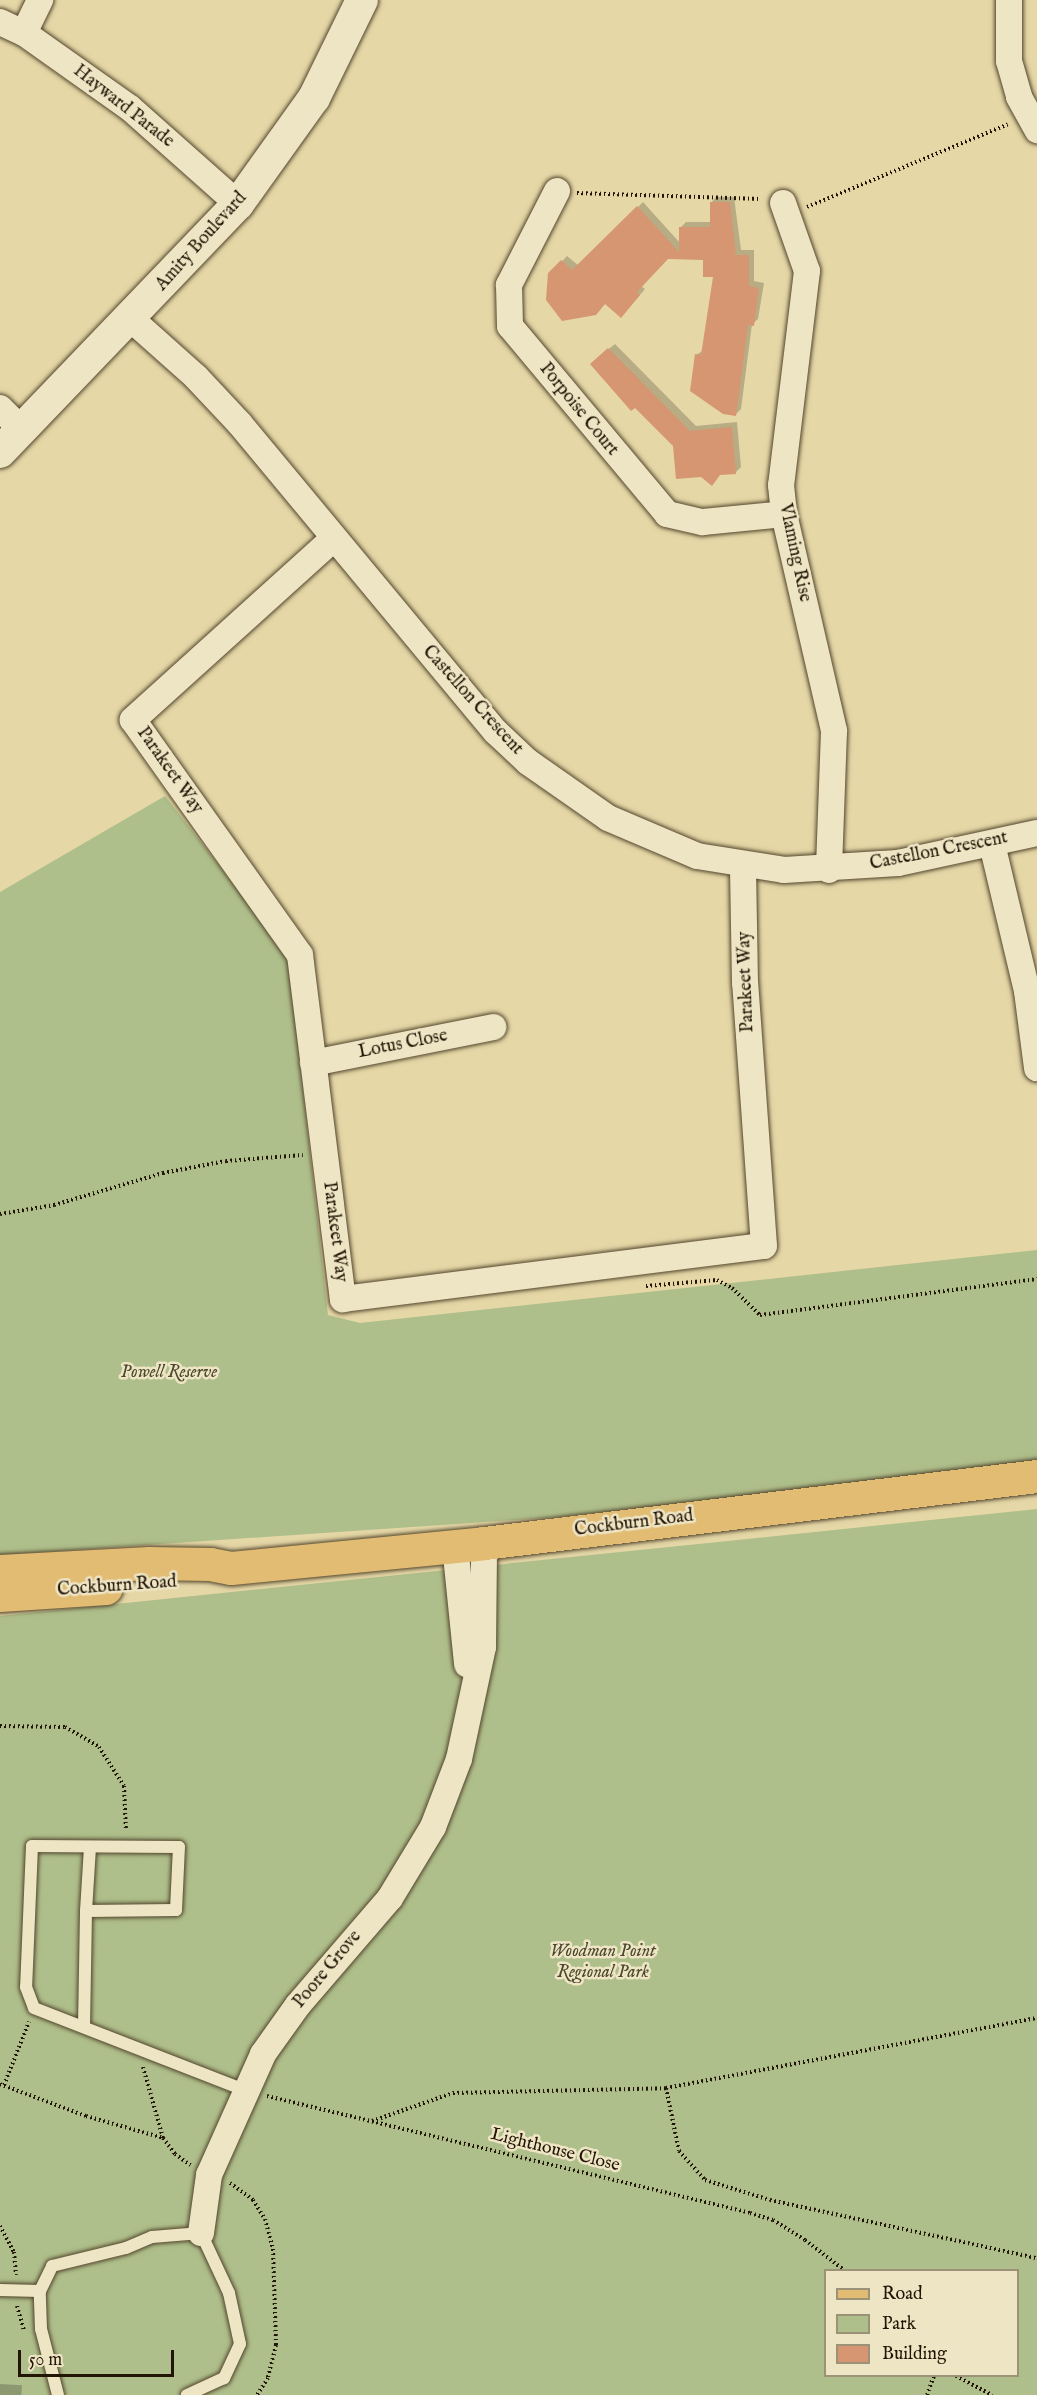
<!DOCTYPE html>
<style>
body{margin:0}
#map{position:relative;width:1037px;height:2395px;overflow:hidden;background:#e5d7a6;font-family:"IM FELL English",serif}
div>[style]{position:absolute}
.green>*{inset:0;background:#afbf8b}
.shadow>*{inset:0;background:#0003;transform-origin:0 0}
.building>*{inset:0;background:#d69671}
.path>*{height:4px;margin-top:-2px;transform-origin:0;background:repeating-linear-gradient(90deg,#221505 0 1.5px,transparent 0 4.5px)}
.roads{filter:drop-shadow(0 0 2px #53462d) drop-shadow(0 0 2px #53462d)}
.service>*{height:12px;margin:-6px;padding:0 6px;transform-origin:6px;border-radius:6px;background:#eee5c5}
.minor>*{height:26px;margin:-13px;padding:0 13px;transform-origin:13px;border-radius:13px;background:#eee5c5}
.tertiary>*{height:32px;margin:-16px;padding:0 16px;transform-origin:16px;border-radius:16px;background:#eee5c5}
.primary>*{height:33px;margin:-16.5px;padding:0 16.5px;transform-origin:16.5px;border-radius:16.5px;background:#e2bc73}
span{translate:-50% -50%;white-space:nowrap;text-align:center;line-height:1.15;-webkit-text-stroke:5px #eee5c5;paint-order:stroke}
.street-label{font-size:18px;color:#221505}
.park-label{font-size:18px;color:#4c482d;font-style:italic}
.legend{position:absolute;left:824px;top:2269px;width:195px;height:108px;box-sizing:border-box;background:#eee5c5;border:2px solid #9c9278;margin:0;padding:8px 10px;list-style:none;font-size:18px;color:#221505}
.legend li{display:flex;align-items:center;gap:12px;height:30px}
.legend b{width:30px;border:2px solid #9c9278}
.scale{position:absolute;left:18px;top:2350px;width:156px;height:27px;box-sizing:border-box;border:3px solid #221505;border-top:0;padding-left:8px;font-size:18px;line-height:21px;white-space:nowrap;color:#221505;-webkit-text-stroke:4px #eee5c5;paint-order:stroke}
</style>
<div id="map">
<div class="green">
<div style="clip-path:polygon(165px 796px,288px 954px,328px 1315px,360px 1323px,1037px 1250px,1037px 1464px,559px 1517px,0 1555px,0 892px)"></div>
<div style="clip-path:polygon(evenodd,1037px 1509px,1037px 2395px,0 2395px,0 1616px,1037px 1509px,826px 2270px,1018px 2270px,1018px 2376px,826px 2376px,826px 2270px)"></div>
</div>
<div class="shadow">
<div style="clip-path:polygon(716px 197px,734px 197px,741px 250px,754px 250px,754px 281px,764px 283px,758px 319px,752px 324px,741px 409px,736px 414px,696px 355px,704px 350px,714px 275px,704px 258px,668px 258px,641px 286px,645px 289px,626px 311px,550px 274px,567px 256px,579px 266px,643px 202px,680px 243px,680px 228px,686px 222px,711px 222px,711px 203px)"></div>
<div style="clip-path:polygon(615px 344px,696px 426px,737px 422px,741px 467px,736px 472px,675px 445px,597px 358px)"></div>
<div style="left:0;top:2384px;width:22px;height:11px;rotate:3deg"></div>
</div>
<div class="building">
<div style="clip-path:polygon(710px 202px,730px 202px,736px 255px,749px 255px,749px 286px,759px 288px,754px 326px,748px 325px,736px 416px,723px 414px,690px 391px,695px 354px,701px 355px,713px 277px,703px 277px,703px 260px,668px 259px,637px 292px,640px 295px,621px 318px,605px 304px,596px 315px,562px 321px,546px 300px,548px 273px,561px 260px,572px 270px,637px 206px,679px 252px,679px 227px,710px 227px)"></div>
<div style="clip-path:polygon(608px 348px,690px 431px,732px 427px,736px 474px,720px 475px,712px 486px,701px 477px,676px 479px,673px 446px,635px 408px,631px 411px,590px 364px)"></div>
</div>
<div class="path">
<div style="left:577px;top:193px;width:184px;rotate:1.9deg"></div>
<div style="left:807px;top:207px;width:217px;rotate:-22.4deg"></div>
<div style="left:0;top:1214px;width:55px;rotate:-9.5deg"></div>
<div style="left:54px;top:1205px;width:114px;rotate:-16.4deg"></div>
<div style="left:163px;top:1173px;width:64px;rotate:-10.8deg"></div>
<div style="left:226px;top:1161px;width:77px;rotate:-4.5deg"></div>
<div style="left:646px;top:1286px;width:71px;rotate:-4.8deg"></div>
<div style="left:717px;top:1280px;width:17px;rotate:28deg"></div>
<div style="left:732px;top:1288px;width:39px;rotate:44deg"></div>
<div style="left:760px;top:1315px;width:279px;rotate:-7.4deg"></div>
<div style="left:0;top:1726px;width:65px;rotate:0.9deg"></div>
<div style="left:65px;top:1727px;width:39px;rotate:30deg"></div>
<div style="left:99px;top:1747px;width:46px;rotate:57.3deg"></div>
<div style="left:124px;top:1786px;width:45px;rotate:87.5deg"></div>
<div style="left:143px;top:2067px;width:74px;rotate:74.3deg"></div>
<div style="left:163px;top:2138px;width:20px;rotate:53deg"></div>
<div style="left:175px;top:2154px;width:19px;rotate:36deg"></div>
<div style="left:0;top:2084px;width:92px;rotate:20.4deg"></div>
<div style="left:86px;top:2116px;width:80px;rotate:15.9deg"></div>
<div style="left:4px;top:2085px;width:68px;rotate:-68.4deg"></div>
<div style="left:666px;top:2088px;width:64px;rotate:78.3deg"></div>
<div style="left:679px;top:2151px;width:39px;rotate:48deg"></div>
<div style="left:705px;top:2180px;width:68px;rotate:17.1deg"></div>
<div style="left:770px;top:2200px;width:273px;rotate:12.3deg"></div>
<div style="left:267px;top:2096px;width:497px;rotate:13.6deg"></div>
<div style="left:750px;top:2213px;width:24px;rotate:17deg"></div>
<div style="left:773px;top:2220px;width:38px;rotate:32deg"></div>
<div style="left:805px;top:2240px;width:49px;rotate:37.6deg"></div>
<div style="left:372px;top:2121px;width:86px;rotate:-19.1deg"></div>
<div style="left:453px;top:2093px;width:213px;rotate:-1.3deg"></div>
<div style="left:666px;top:2088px;width:378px;rotate:-10.7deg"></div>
<div style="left:230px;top:2183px;width:29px;rotate:36deg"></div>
<div style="left:253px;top:2200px;width:22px;rotate:58deg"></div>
<div style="left:265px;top:2219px;width:31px;rotate:75deg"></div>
<div style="left:273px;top:2249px;width:96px;rotate:88.2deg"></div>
<div style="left:276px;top:2345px;width:34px;rotate:104deg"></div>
<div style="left:268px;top:2378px;width:20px;rotate:123deg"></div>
<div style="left:0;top:2226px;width:30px;rotate:62deg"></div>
<div style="left:14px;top:2252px;width:23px;rotate:85deg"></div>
<div style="left:17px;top:2306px;width:26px;rotate:74deg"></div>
<div style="left:956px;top:2376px;width:41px;rotate:27.8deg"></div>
<div style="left:927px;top:2395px;width:20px;rotate:-70deg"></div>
</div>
<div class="roads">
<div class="service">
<div style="left:86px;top:1911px;width:64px;rotate:-86.4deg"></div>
<div style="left:84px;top:2027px;width:116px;rotate:-89deg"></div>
<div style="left:86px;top:1911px;width:90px;rotate:-0.6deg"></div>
<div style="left:176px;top:1910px;width:63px;rotate:-87.3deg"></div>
<div style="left:179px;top:1847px;width:147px;rotate:-179.6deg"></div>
<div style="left:32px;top:1846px;width:141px;rotate:92.4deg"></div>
<div style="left:26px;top:1987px;width:22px;rotate:69deg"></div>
<div style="left:34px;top:2008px;width:225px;rotate:21.3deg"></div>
<div style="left:0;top:2290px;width:40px;rotate:1.4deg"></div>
<div style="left:58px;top:2395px;width:68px;rotate:-104.4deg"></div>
<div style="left:41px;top:2329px;width:38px;rotate:-92deg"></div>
<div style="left:40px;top:2291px;width:28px;rotate:-64deg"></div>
<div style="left:52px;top:2266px;width:76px;rotate:-13.7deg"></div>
<div style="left:126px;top:2248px;width:28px;rotate:-23deg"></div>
<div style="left:152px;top:2237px;width:49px;rotate:-4.7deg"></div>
<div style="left:201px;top:2233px;width:66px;rotate:65deg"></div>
<div style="left:229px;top:2293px;width:52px;rotate:77.8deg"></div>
<div style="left:240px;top:2344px;width:38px;rotate:115deg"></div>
<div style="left:224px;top:2378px;width:41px;rotate:155.3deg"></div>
</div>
<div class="minor">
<div style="left:1009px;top:0;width:61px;rotate:90deg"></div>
<div style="left:1009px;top:61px;width:37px;rotate:74deg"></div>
<div style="left:1019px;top:97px;width:38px;rotate:61deg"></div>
<div style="left:0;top:22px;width:26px;rotate:25deg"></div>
<div style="left:24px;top:33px;width:130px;rotate:35.3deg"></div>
<div style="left:130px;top:108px;width:144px;rotate:41.6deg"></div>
<div style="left:24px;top:33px;width:37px;rotate:-64deg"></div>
<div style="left:557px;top:191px;width:106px;rotate:117.1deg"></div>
<div style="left:509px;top:285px;width:41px;rotate:88.6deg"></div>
<div style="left:510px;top:326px;width:245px;rotate:50.1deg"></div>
<div style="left:667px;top:514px;width:37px;rotate:13deg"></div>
<div style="left:703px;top:522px;width:81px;rotate:-5.6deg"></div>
<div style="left:783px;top:203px;width:72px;rotate:70.6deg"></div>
<div style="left:807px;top:271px;width:216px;rotate:96.9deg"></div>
<div style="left:781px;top:485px;width:29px;rotate:84deg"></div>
<div style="left:784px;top:514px;width:223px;rotate:77deg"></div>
<div style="left:834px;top:731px;width:139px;rotate:92.1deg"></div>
<div style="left:131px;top:319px;width:87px;rotate:41.7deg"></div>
<div style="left:196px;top:377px;width:64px;rotate:46.9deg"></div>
<div style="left:240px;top:424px;width:400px;rotate:50.3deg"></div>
<div style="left:496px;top:732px;width:44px;rotate:43.2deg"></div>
<div style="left:528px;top:762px;width:98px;rotate:35deg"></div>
<div style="left:608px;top:818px;width:97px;rotate:23.1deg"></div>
<div style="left:697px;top:856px;width:88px;rotate:9.1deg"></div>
<div style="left:784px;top:870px;width:114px;rotate:-3.5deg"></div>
<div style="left:898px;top:863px;width:142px;rotate:-12.2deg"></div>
<div style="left:0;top:408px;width:31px;rotate:45deg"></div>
<div style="left:333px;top:539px;width:270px;rotate:137.9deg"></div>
<div style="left:133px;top:720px;width:288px;rotate:54.6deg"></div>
<div style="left:300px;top:955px;width:347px;rotate:82.9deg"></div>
<div style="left:343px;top:1299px;width:424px;rotate:-7.2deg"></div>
<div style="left:764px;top:1246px;width:264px;rotate:-94.1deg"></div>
<div style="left:745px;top:983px;width:118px;rotate:-91deg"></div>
<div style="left:992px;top:844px;width:151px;rotate:76.6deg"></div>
<div style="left:1027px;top:991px;width:78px;rotate:82.6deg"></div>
<div style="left:313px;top:1063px;width:184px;rotate:-11.3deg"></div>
<div style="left:455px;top:1545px;width:120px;rotate:84.2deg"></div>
<div style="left:201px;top:2233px;width:59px;rotate:-82.1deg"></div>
<div style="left:209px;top:2175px;width:133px;rotate:-65.9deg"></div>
<div style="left:263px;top:2054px;width:60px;rotate:-54.5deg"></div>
<div style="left:298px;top:2005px;width:141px;rotate:-49.3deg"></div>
<div style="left:390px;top:1898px;width:83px;rotate:-58.8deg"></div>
<div style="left:433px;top:1827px;width:73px;rotate:-69.1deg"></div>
<div style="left:459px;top:1759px;width:115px;rotate:-77.9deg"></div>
<div style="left:483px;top:1647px;width:104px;rotate:-89.4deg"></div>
</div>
<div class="tertiary">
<div style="left:0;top:452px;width:344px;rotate:-46.2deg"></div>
<div style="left:238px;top:204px;width:130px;rotate:-54.4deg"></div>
<div style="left:314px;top:98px;width:109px;rotate:-63.9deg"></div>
</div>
<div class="primary">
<div style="left:0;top:1571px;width:149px;rotate:-3.1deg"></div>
<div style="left:149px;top:1563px;width:61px;rotate:0.9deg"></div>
<div style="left:210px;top:1564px;width:21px;rotate:11deg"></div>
<div style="left:231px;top:1568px;width:254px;rotate:-5.6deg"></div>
<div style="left:484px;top:1543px;width:557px;rotate:-6.91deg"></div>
<div style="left:0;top:1595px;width:106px;rotate:-3.8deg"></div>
</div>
</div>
<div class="street-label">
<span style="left:123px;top:107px;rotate:38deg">Hayward Parade</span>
<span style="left:202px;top:242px;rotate:-48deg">Amity Boulevard</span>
<span style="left:578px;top:410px;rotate:51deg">Porpoise Court</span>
<span style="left:794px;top:553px;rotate:78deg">Vlaming Rise</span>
<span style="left:472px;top:701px;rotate:48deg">Castellon Crescent</span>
<span style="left:169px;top:771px;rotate:55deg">Parakeet Way</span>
<span style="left:939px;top:852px;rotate:-11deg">Castellon Crescent</span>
<span style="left:747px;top:982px;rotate:-92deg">Parakeet Way</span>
<span style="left:403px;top:1045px;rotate:-11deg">Lotus Close</span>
<span style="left:334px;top:1232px;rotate:83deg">Parakeet Way</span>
<span style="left:634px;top:1524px;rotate:-7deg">Cockburn Road</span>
<span style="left:117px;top:1587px;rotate:-4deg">Cockburn Road</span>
<span style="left:328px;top:1970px;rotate:-50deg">Poore Grove</span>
<span style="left:555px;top:2151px;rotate:14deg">Lighthouse Close</span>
</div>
<div class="park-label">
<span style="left:169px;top:1373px">Powell Reserve</span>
<span style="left:603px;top:1963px">Woodman Point<br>Regional Park</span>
</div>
<ul class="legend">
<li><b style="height:8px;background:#e2bc73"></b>Road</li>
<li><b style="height:16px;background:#afbf8b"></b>Park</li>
<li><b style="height:16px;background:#d69671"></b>Building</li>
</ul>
<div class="scale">50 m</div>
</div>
